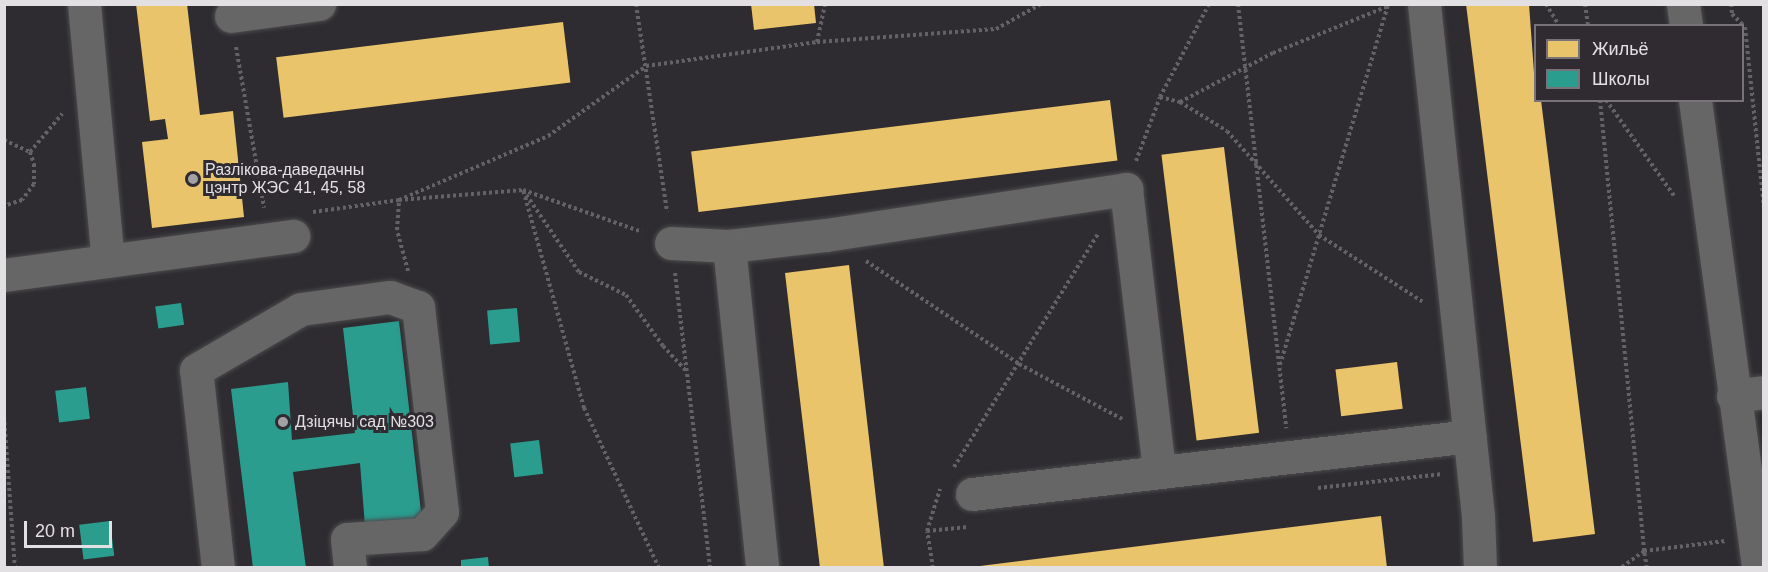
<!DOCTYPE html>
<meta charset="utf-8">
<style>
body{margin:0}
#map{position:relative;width:1768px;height:572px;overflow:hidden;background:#2e2c30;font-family:Helvetica,sans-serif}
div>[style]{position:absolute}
.homes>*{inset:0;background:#e9c46a;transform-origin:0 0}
.schools>*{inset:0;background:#2a9d8f;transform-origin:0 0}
.path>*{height:4px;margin-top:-2px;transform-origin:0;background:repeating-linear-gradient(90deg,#636264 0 3px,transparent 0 6px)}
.roads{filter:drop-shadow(0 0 2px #4b4a4c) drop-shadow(0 0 2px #4b4a4c)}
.minor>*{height:33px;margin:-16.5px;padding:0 16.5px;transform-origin:16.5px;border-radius:16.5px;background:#676667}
.dots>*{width:16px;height:16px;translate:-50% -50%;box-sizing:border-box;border:3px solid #2f2b31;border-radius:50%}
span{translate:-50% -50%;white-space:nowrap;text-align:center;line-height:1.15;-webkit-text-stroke:6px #2f2b31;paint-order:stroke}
.poi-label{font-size:16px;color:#e3e0e4}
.left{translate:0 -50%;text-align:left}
.frame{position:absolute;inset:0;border:6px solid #e3e0e4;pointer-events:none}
.legend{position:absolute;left:1534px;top:24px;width:210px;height:78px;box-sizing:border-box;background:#2f2b31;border:2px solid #777379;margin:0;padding:8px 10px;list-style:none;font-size:18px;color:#e3e0e4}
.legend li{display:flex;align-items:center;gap:12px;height:30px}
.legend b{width:30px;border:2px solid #777379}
.scale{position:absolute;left:24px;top:521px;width:88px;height:27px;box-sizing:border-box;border:3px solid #e3e0e4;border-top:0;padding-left:8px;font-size:18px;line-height:21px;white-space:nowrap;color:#e3e0e4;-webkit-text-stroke:4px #2f2b31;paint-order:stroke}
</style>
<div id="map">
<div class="homes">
<div style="clip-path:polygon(136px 4px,187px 4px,200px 115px,233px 111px,244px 217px,152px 228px,142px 142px,168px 139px,165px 119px,150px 121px)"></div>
<div style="clip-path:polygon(751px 4px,814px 4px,816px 23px,754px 30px)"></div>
<div style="clip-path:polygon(1466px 4px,1529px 4px,1536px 100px,1541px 100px,1595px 534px,1533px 542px)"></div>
<div style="left:563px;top:22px;width:61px;height:289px;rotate:83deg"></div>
<div style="left:1110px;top:100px;width:61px;height:422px;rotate:83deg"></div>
<div style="left:1224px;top:147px;width:288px;height:63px;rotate:83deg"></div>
<div style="clip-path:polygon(849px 265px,884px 568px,820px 568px,790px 316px,785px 273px)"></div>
<div style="left:1397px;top:362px;width:47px;height:62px;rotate:83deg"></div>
<div style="clip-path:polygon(1381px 516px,1387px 568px,980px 568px,980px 566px)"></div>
</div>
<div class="schools">
<div style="left:181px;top:303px;width:22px;height:26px;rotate:82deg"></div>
<div style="left:517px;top:308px;width:34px;height:30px;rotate:85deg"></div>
<div style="clip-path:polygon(399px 321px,422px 520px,365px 526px,360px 463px,293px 472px,306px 568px,253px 568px,231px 389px,288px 382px,292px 440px,355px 433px,343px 328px)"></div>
<div style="left:86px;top:387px;width:32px;height:31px;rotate:83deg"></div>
<div style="left:539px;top:440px;width:34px;height:29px;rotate:83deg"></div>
<div style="left:110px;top:521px;width:35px;height:31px;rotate:83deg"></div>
<div style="clip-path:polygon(488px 557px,489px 568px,461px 568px,461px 560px)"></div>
</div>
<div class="path">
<div style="left:636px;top:4px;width:210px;rotate:81.5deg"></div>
<div style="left:1238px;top:4px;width:427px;rotate:83.5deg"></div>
<div style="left:1546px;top:4px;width:26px;rotate:59deg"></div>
<div style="left:1585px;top:4px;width:22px;rotate:82deg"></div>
<div style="left:1731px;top:4px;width:10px;rotate:84deg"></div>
<div style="left:1732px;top:14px;width:18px;rotate:45deg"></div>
<div style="left:1745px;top:27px;width:183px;rotate:84deg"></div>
<div style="left:817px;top:42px;width:39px;rotate:-78deg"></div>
<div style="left:236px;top:47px;width:163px;rotate:80.1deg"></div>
<div style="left:1160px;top:97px;width:21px;rotate:14deg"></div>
<div style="left:1180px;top:102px;width:105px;rotate:-27.8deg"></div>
<div style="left:1273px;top:53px;width:125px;rotate:-22.1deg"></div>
<div style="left:1600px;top:100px;width:453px;rotate:84.4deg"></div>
<div style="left:1644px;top:551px;width:29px;rotate:144deg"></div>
<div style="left:1606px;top:100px;width:119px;rotate:54.6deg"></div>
<div style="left:1180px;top:102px;width:55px;rotate:31.7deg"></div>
<div style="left:1227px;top:131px;width:139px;rotate:48.5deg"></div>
<div style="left:1319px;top:235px;width:124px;rotate:32.8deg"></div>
<div style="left:4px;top:140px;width:29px;rotate:25deg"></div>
<div style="left:30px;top:152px;width:13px;rotate:72deg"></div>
<div style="left:34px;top:164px;width:20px;rotate:90deg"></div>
<div style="left:34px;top:184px;width:20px;rotate:127deg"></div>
<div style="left:22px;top:200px;width:19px;rotate:162deg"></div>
<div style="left:30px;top:152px;width:50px;rotate:-49.9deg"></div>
<div style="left:1136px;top:161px;width:68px;rotate:-69.4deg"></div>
<div style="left:1160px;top:97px;width:105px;rotate:-62.2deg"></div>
<div style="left:313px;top:212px;width:87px;rotate:-7.9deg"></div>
<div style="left:399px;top:200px;width:124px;rotate:-4.6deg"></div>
<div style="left:523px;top:190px;width:126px;rotate:19.4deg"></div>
<div style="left:866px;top:261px;width:184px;rotate:33.9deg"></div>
<div style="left:1019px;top:364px;width:117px;rotate:28.1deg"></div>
<div style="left:408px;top:271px;width:42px;rotate:-105deg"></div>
<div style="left:397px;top:230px;width:30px;rotate:-86deg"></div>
<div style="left:399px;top:200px;width:162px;rotate:-23.2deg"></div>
<div style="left:548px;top:136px;width:120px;rotate:-35.5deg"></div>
<div style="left:646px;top:66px;width:173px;rotate:-8deg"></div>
<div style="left:817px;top:42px;width:179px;rotate:-4.2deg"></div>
<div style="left:996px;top:29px;width:51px;rotate:-29.1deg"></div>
<div style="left:675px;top:273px;width:297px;rotate:83.2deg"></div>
<div style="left:1280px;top:365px;width:375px;rotate:-73.3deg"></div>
<div style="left:4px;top:416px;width:152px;rotate:85.9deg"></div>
<div style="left:954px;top:467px;width:274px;rotate:-58.3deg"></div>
<div style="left:1318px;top:488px;width:125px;rotate:-6.4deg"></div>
<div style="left:927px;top:531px;width:41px;rotate:-5.6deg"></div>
<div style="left:659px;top:568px;width:177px;rotate:-115.1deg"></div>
<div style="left:584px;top:408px;width:226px;rotate:-105.6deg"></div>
<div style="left:523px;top:190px;width:99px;rotate:55.7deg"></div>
<div style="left:579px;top:272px;width:52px;rotate:26.1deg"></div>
<div style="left:626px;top:295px;width:63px;rotate:54deg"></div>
<div style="left:663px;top:346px;width:35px;rotate:47deg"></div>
<div style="left:933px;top:568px;width:37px;rotate:-99deg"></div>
<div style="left:927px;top:531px;width:44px;rotate:-72.8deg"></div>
<div style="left:1647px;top:568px;width:17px;rotate:-100deg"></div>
<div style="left:1644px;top:551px;width:82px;rotate:-7deg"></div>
</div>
<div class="roads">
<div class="minor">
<div style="left:84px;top:4px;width:258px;rotate:84.7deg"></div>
<div style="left:1424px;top:4px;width:515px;rotate:83.98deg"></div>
<div style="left:1478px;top:516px;width:52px;rotate:87.8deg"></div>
<div style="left:1683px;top:4px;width:22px;rotate:82deg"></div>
<div style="left:231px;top:16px;width:89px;rotate:-7.8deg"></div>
<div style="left:1695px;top:100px;width:472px;rotate:82.3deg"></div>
<div style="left:671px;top:243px;width:58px;rotate:3deg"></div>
<div style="left:729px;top:246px;width:98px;rotate:-6.5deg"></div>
<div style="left:826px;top:235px;width:304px;rotate:-8.7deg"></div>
<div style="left:1126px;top:189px;width:284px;rotate:83.3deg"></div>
<div style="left:729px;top:246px;width:324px;rotate:84.1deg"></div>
<div style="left:4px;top:275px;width:292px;rotate:-7.7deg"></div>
<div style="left:1733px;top:396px;width:31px;rotate:-7deg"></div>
<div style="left:972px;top:494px;width:501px;rotate:-6.64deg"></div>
<div style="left:218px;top:568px;width:199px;rotate:-96.3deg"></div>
<div style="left:196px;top:370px;width:121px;rotate:-30.2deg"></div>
<div style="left:301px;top:309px;width:90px;rotate:-7.7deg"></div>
<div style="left:390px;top:297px;width:30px;rotate:20deg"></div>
<div style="left:418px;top:307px;width:206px;rotate:83.3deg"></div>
<div style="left:442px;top:512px;width:30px;rotate:132deg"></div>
<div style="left:422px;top:534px;width:75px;rotate:176.2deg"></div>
<div style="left:347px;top:539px;width:29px;rotate:84deg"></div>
</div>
</div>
<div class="dots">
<div style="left:193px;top:179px;background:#a4a1a5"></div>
<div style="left:283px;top:422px;background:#a4a1a5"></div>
</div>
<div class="poi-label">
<span class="left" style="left:205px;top:179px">Разлікова-даведачны<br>цэнтр ЖЭС 41, 45, 58</span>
<span class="left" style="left:295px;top:422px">Дзіцячы сад №303</span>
</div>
<div class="frame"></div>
<ul class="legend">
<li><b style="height:16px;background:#e9c46a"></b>Жильё</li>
<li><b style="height:16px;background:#2a9d8f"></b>Школы</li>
</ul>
<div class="scale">20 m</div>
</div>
